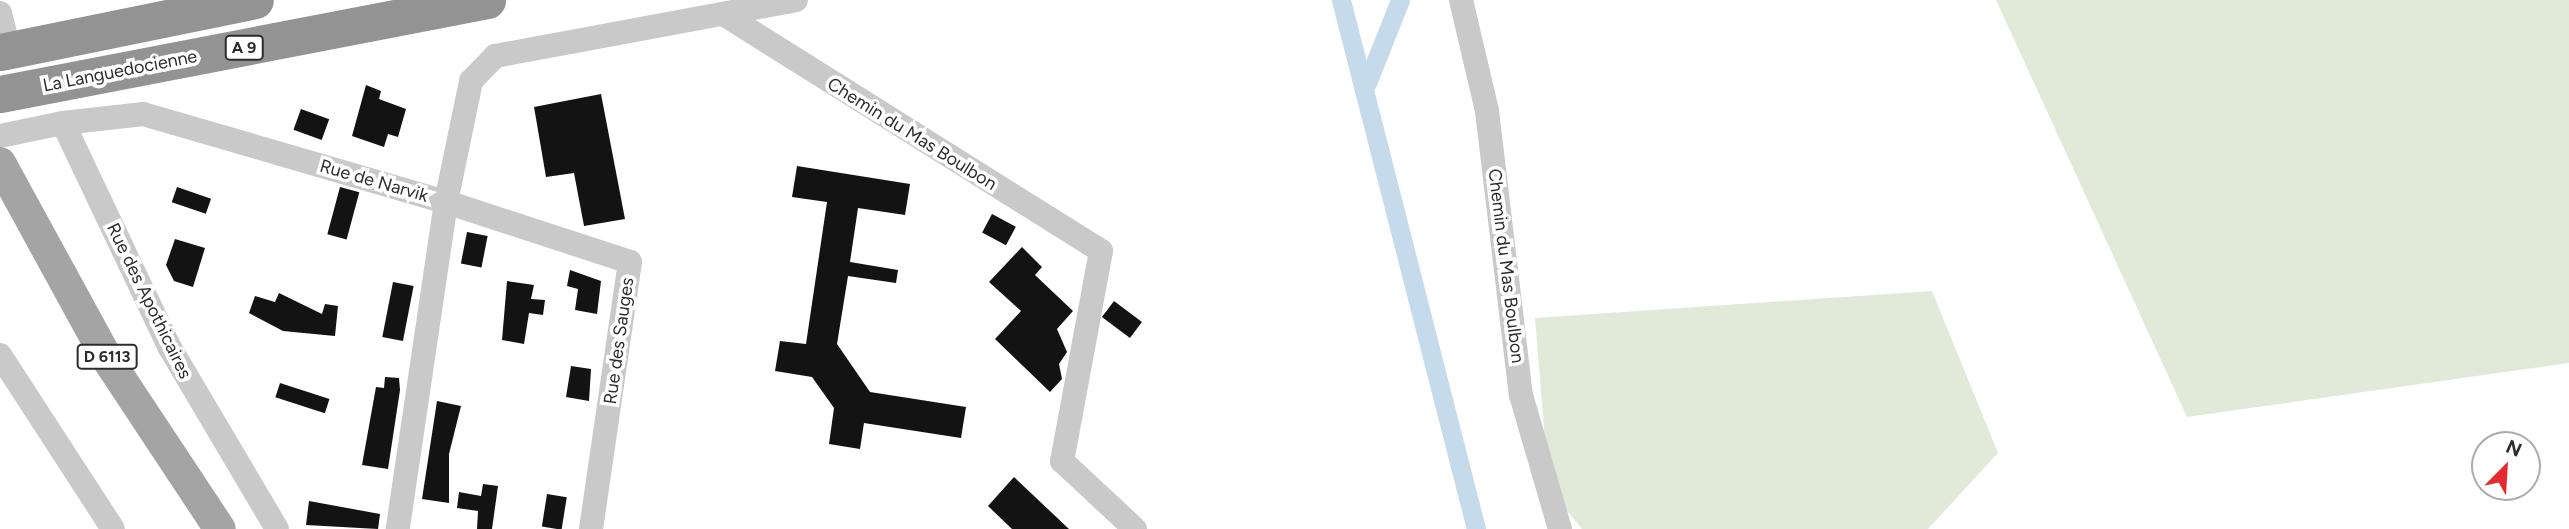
<!DOCTYPE html>
<style>
body{margin:0}
#map{position:relative;width:2569px;height:529px;overflow:hidden;background:#fff;font-family:Figtree,sans-serif}
div>[style]{position:absolute}
.green>*{inset:0;background:#e1ead9}
.canal>*{height:19px;margin:-9.5px;padding:0 9.5px;transform-origin:9.5px;border-radius:9.5px;background:#c5daeb}
.building>*{inset:0;background:#131313;transform-origin:0 0}
.minor>*{height:24px;margin:-12px;padding:0 12px;transform-origin:12px;border-radius:12px;background:#c9c9c9}
.major>*{height:32px;margin:-16px;padding:0 16px;transform-origin:16px;border-radius:16px;background:#a4a4a4}
.highway>*{height:37px;margin:-18.5px;padding:0 18.5px;transform-origin:18.5px;border-radius:18.5px;background:#939393}
span{translate:-50% -50%;white-space:nowrap;text-align:center;line-height:1.15;-webkit-text-stroke:7px #fff;paint-order:stroke}
.shield-label span{padding:2px 5px;background:#fff;border:2px solid;border-radius:5px;-webkit-text-stroke-width:0}
.shield-label{font-size:16px;color:#2c2c2c;font-weight:700}
.street-label{font-size:18px;color:#2c2c2c}
.north{position:absolute;left:2471px;top:431px;width:70px;height:70px;box-sizing:border-box;background:#fff;border:2px solid #ababab;border-radius:50%;rotate:24deg;font-size:19px;font-weight:700;line-height:28px;text-align:center;color:#2c2c2c}
.north::after{content:'';display:block;margin:auto;width:24px;height:32px;background:#e62b2f;clip-path:polygon(50% 0,100% 100%,50% 72%,0 100%)}
</style>
<div id="map">
<div class="green">
<div style="clip-path:polygon(1996px 0,2569px 0,2569px 363px,2187px 417px)"></div>
<div style="clip-path:polygon(1932px 291px,1998px 453px,1928px 529px,1582px 529px,1549px 489px,1535px 318px)"></div>
</div>
<div class="canal">
<div style="left:1341px;top:0;width:546px;rotate:75.68deg"></div>
<div style="left:1367px;top:83px;width:89px;rotate:-68.3deg"></div>
</div>
<div class="building">
<div style="clip-path:polygon(366px 85px,381px 91px,379px 99px,406px 109px,398px 137px,388px 134px,384px 147px,352px 136px)"></div>
<div style="clip-path:polygon(601px 94px,625px 219px,584px 226px,574px 173px,546px 177px,534px 107px)"></div>
<div style="left:301px;top:109px;width:30px;height:22px;rotate:20deg"></div>
<div style="clip-path:polygon(797px 166px,910px 184px,905px 215px,858px 208px,850px 262px,898px 270px,896px 283px,848px 276px,837px 344px,870px 392px,966px 407px,961px 438px,864px 423px,860px 449px,829px 444px,834px 408px,812px 377px,775px 371px,780px 341px,806px 344px,827px 202px,792px 197px)"></div>
<div style="left:177px;top:187px;width:36px;height:16px;rotate:19deg"></div>
<div style="left:340px;top:187px;width:20px;height:49px;rotate:15deg"></div>
<div style="left:992px;top:214px;width:27px;height:21px;rotate:28deg"></div>
<div style="left:467px;top:232px;width:21px;height:32px;rotate:11deg"></div>
<div style="clip-path:polygon(175px 239px,205px 248px,193px 287px,174px 281px,166px 265px)"></div>
<div style="clip-path:polygon(1022px 247px,1042px 267px,1035px 275px,1073px 311px,1057px 329px,1067px 352px,1059px 364px,1062px 379px,1050px 392px,995px 339px,1021px 311px,989px 282px)"></div>
<div style="clip-path:polygon(570px 270px,601px 281px,597px 314px,575px 310px,578px 289px,567px 286px)"></div>
<div style="clip-path:polygon(507px 281px,534px 285px,531px 299px,545px 300px,543px 315px,529px 313px,524px 344px,502px 340px)"></div>
<div style="left:393px;top:282px;width:21px;height:56px;rotate:11deg"></div>
<div style="clip-path:polygon(279px 293px,322px 314px,325px 304px,338px 306px,335px 336px,283px 331px,249px 313px,255px 296px,275px 302px)"></div>
<div style="left:1114px;top:301px;width:35px;height:20px;rotate:37deg"></div>
<div style="clip-path:polygon(571px 366px,591px 369px,589px 401px,566px 397px)"></div>
<div style="clip-path:polygon(385px 377px,399px 378px,400px 390px,388px 469px,362px 465px,376px 387px,384px 388px)"></div>
<div style="left:280px;top:383px;width:52px;height:15px;rotate:18deg"></div>
<div style="clip-path:polygon(437px 401px,461px 406px,449px 454px,449px 503px,422px 499px)"></div>
<div style="clip-path:polygon(1014px 477px,1069px 529px,1012px 529px,988px 506px)"></div>
<div style="clip-path:polygon(483px 484px,498px 486px,492px 529px,477px 529px,478px 511px,457px 508px,459px 492px,481px 496px)"></div>
<div style="left:547px;top:494px;width:20px;height:33px;rotate:9deg"></div>
<div style="clip-path:polygon(309px 501px,380px 514px,378px 529px,306px 525px)"></div>
</div>
<div class="minor">
<div style="left:1461px;top:0;width:114px;rotate:76.8deg"></div>
<div style="left:1487px;top:111px;width:286px;rotate:83.2deg"></div>
<div style="left:1521px;top:395px;width:140px;rotate:73.8deg"></div>
<div style="left:0;top:13px;width:38px;rotate:76deg"></div>
<div style="left:725px;top:15px;width:444px;rotate:32.1deg"></div>
<div style="left:1101px;top:251px;width:214px;rotate:100.5deg"></div>
<div style="left:1062px;top:461px;width:100px;rotate:43deg"></div>
<div style="left:63px;top:123px;width:81px;rotate:-6.4deg"></div>
<div style="left:143px;top:114px;width:316px;rotate:16.2deg"></div>
<div style="left:446px;top:202px;width:331px;rotate:98.4deg"></div>
<div style="left:0;top:136px;width:64px;rotate:-11.7deg"></div>
<div style="left:63px;top:123px;width:249px;rotate:64.6deg"></div>
<div style="left:170px;top:348px;width:210px;rotate:59.4deg"></div>
<div style="left:0;top:355px;width:207px;rotate:57deg"></div>
<div style="left:591px;top:529px;width:270px;rotate:-81.7deg"></div>
<div style="left:630px;top:262px;width:194px;rotate:-161.9deg"></div>
<div style="left:446px;top:202px;width:124px;rotate:-78.3deg"></div>
<div style="left:471px;top:81px;width:35px;rotate:-46deg"></div>
<div style="left:495px;top:56px;width:306px;rotate:-10.5deg"></div>
</div>
<div class="major">
<div style="left:0;top:163px;width:221px;rotate:61.3deg"></div>
<div style="left:106px;top:357px;width:206px;rotate:56.5deg"></div>
</div>
<div class="highway">
<div style="left:0;top:52px;width:260px;rotate:-11.5deg"></div>
<div style="left:0;top:94px;width:496px;rotate:-10.9deg"></div>
</div>
<div class="shield-label">
<span style="left:244px;top:48px">A 9</span>
<span style="left:107px;top:357px">D 6113</span>
</div>
<div class="street-label">
<span style="left:120px;top:71px;rotate:-11deg">La Languedocienne</span>
<span style="left:912px;top:134px;rotate:32deg">Chemin du Mas Boulbon</span>
<span style="left:374px;top:181px;rotate:16deg">Rue de Narvik</span>
<span style="left:1506px;top:266px;rotate:83deg">Chemin du Mas Boulbon</span>
<span style="left:149px;top:301px;rotate:64deg">Rue des Apothicaires</span>
<span style="left:619px;top:341px;rotate:-82deg">Rue des Sauges</span>
</div>
<div class="north">N</div>
</div>
